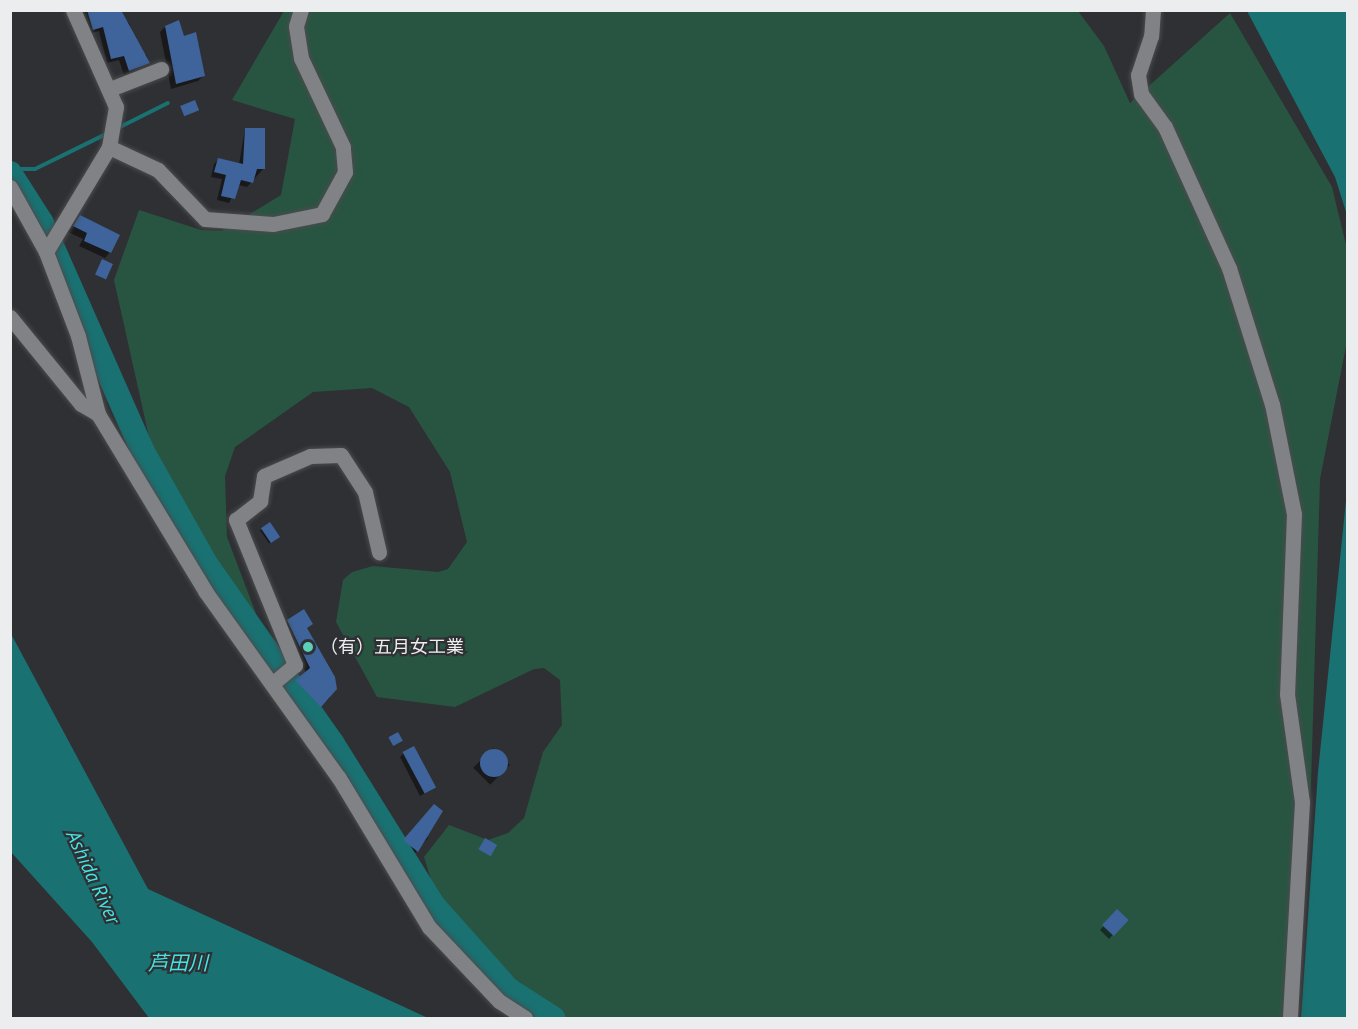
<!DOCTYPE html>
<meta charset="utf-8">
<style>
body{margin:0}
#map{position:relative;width:1358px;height:1029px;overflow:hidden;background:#2f3033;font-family:"PT Sans","Noto Sans JP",sans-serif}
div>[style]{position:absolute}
.green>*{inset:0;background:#285542}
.water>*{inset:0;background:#197172}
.shadow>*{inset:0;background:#0007;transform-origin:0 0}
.stream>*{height:4px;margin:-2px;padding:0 2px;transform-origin:2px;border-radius:2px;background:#197172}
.river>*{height:24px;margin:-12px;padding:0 12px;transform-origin:12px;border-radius:12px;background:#197172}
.building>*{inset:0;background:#3e649b;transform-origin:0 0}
.round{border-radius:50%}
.roads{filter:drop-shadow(0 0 2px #4a4b4d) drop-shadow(0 0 2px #4a4b4d)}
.minor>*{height:15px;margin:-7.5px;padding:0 7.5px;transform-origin:7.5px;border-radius:7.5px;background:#808285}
.dots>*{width:16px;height:16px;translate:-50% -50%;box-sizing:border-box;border:3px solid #2f3033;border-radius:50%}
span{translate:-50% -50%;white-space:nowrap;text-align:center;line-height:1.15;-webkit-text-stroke:4.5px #2f3033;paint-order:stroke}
.poi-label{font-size:18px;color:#ecedee}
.left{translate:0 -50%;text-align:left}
.water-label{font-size:20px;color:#45e4e4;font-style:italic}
.frame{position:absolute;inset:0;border:12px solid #ecedee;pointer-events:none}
</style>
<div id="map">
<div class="green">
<div style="clip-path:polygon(284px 11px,1078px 11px,1104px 46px,1130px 103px,1230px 13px,1332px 187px,1347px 249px,1347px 341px,1320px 479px,1311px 785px,1291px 1018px,558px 1018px,520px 994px,433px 886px,424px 857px,449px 825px,488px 840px,508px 833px,524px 818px,543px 752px,562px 725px,560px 680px,544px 668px,534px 669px,455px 707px,377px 697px,336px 622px,343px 580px,352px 572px,373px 566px,438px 572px,448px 569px,467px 542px,450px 472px,409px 407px,372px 388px,313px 392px,235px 447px,225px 476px,227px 537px,264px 635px,248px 644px,151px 446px,114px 280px,139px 210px,201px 230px,222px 231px,281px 195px,295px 119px,232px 100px)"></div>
</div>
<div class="water">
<div style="clip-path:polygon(1247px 11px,1347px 11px,1347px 215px,1335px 177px)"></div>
<div style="clip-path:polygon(1347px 491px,1347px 1018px,1301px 1018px,1318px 772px)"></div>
<div style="clip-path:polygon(10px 632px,148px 889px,428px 1018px,149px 1018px,92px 942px,11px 852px)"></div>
</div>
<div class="shadow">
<div style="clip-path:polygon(81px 10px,114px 10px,129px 23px,140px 56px,146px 54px,149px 62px,124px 75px,119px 60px,107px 63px,99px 31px,88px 34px)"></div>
<div style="clip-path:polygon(165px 27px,184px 37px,204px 75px,198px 81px,171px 89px,160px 32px)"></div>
<div style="clip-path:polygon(245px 129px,264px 168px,247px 187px,238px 185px,229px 203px,217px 200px,222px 179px,211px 177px,214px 164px,219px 159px,239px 164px)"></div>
<div style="clip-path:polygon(80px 217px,110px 252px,105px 258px,79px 246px,83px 239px,68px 232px)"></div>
<div style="left:269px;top:524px;width:16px;height:11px;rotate:55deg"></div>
<div style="clip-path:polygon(288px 621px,307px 628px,330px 698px,315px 710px,292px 685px,306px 673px,284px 626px)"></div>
<div style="left:493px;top:748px;width:24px;height:28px;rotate:45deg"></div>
<div style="clip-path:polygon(404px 753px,434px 787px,431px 790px,420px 796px,400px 757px)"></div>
<div style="clip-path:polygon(435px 806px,423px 834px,428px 838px,414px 854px,402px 843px)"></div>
<div style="clip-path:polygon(1114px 914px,1127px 920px,1109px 939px,1100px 930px)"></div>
</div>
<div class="stream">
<div style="left:116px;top:129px;width:58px;rotate:-26.6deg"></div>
<div style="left:10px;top:169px;width:25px"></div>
<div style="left:35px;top:169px;width:79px;rotate:-26.2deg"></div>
</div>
<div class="river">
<div style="left:10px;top:173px;width:59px;rotate:57.4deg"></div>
<div style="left:42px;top:223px;width:248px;rotate:66.2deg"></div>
<div style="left:142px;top:450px;width:131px;rotate:60.7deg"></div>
<div style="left:206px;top:564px;width:220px;rotate:54.8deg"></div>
<div style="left:333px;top:744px;width:191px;rotate:58.1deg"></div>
<div style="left:434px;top:906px;width:111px;rotate:48.3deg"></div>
<div style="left:508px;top:989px;width:54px;rotate:32.8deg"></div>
</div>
<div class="building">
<div style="clip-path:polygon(87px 10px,121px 10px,150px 63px,129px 71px,124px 56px,111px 59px,103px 27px,93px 30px)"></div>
<div style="clip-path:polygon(179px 20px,184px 36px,196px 32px,205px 76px,176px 84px,165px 26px)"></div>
<div style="left:195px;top:100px;width:11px;height:16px;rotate:68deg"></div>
<div style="clip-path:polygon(245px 128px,265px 128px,265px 169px,257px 169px,253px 183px,241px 180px,235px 199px,221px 196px,226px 175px,214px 172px,218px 158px,243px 164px)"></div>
<div style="clip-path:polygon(80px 215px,120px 235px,111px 253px,84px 241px,87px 233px,73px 226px)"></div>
<div style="left:102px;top:259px;width:12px;height:17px;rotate:24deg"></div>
<div style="left:270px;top:522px;width:18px;height:11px;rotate:56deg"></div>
<div style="clip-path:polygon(304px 609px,313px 624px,307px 628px,335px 677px,337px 689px,321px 707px,295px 680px,310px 668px,287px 620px)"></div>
<div style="left:398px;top:732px;width:10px;height:11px;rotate:61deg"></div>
<div style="left:414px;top:746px;width:47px;height:13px;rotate:62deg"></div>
<div class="round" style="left:480px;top:749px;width:28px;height:28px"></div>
<div style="clip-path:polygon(434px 804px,443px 811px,418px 852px,403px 840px)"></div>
<div style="left:485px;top:838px;width:14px;height:13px;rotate:30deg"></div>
<div style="left:1117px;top:909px;width:16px;height:22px;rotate:43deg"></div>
</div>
<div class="roads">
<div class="minor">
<div style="left:1153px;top:10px;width:26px;rotate:94deg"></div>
<div style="left:1151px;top:36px;width:41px;rotate:108.4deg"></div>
<div style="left:1138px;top:75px;width:19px;rotate:81deg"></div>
<div style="left:1141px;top:94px;width:41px;rotate:54deg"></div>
<div style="left:1165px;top:127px;width:155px;rotate:65.6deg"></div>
<div style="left:1229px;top:268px;width:143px;rotate:72.5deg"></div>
<div style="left:1272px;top:404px;width:112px;rotate:78.7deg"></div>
<div style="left:1294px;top:514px;width:180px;rotate:92.2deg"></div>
<div style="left:1287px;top:694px;width:109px;rotate:82.1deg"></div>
<div style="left:1302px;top:802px;width:216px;rotate:93.2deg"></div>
<div style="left:110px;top:89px;width:55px;rotate:-21.4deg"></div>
<div style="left:109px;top:147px;width:54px;rotate:25.1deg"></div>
<div style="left:158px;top:170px;width:68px;rotate:46.2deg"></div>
<div style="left:205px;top:219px;width:68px;rotate:4.2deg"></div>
<div style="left:273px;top:224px;width:50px;rotate:-11.5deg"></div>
<div style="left:322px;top:214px;width:48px;rotate:-61.3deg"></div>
<div style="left:345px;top:172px;width:25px;rotate:-95deg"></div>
<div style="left:343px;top:147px;width:98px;rotate:-115.3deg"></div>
<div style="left:301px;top:58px;width:32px;rotate:-99deg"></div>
<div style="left:296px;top:26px;width:17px;rotate:-73deg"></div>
<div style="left:10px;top:187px;width:74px;rotate:61deg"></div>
<div style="left:46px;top:252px;width:90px;rotate:69.1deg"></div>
<div style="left:78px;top:336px;width:81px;rotate:75.6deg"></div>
<div style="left:46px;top:252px;width:122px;rotate:-59deg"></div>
<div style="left:109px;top:147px;width:41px;rotate:-80.1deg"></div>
<div style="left:116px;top:107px;width:106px;rotate:-113.9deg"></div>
<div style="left:10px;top:317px;width:112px;rotate:50.8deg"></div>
<div style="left:81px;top:404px;width:20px;rotate:30deg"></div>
<div style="left:98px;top:414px;width:207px;rotate:58.8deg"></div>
<div style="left:205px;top:591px;width:230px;rotate:54.4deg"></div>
<div style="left:339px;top:778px;width:174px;rotate:58.9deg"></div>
<div style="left:429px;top:927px;width:102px;rotate:46.6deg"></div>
<div style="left:499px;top:1001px;width:31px;rotate:33deg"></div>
<div style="left:272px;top:684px;width:30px;rotate:-40deg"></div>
<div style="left:295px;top:665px;width:157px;rotate:-112.1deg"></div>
<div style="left:236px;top:520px;width:31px;rotate:-38deg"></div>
<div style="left:260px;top:501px;width:25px;rotate:-81deg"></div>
<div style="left:264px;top:476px;width:50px;rotate:-23.5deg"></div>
<div style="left:310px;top:456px;width:31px;rotate:-2deg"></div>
<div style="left:341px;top:455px;width:44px;rotate:57deg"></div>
<div style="left:365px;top:492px;width:62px;rotate:76.9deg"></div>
</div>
</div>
<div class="dots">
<div style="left:308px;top:647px;background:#5cceba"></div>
</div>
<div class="poi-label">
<span class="left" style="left:320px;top:647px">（有）五月女工業</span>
</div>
<div class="water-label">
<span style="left:93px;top:877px;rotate:65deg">Ashida River</span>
<span style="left:178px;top:963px">芦田川</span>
</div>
<div class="frame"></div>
</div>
